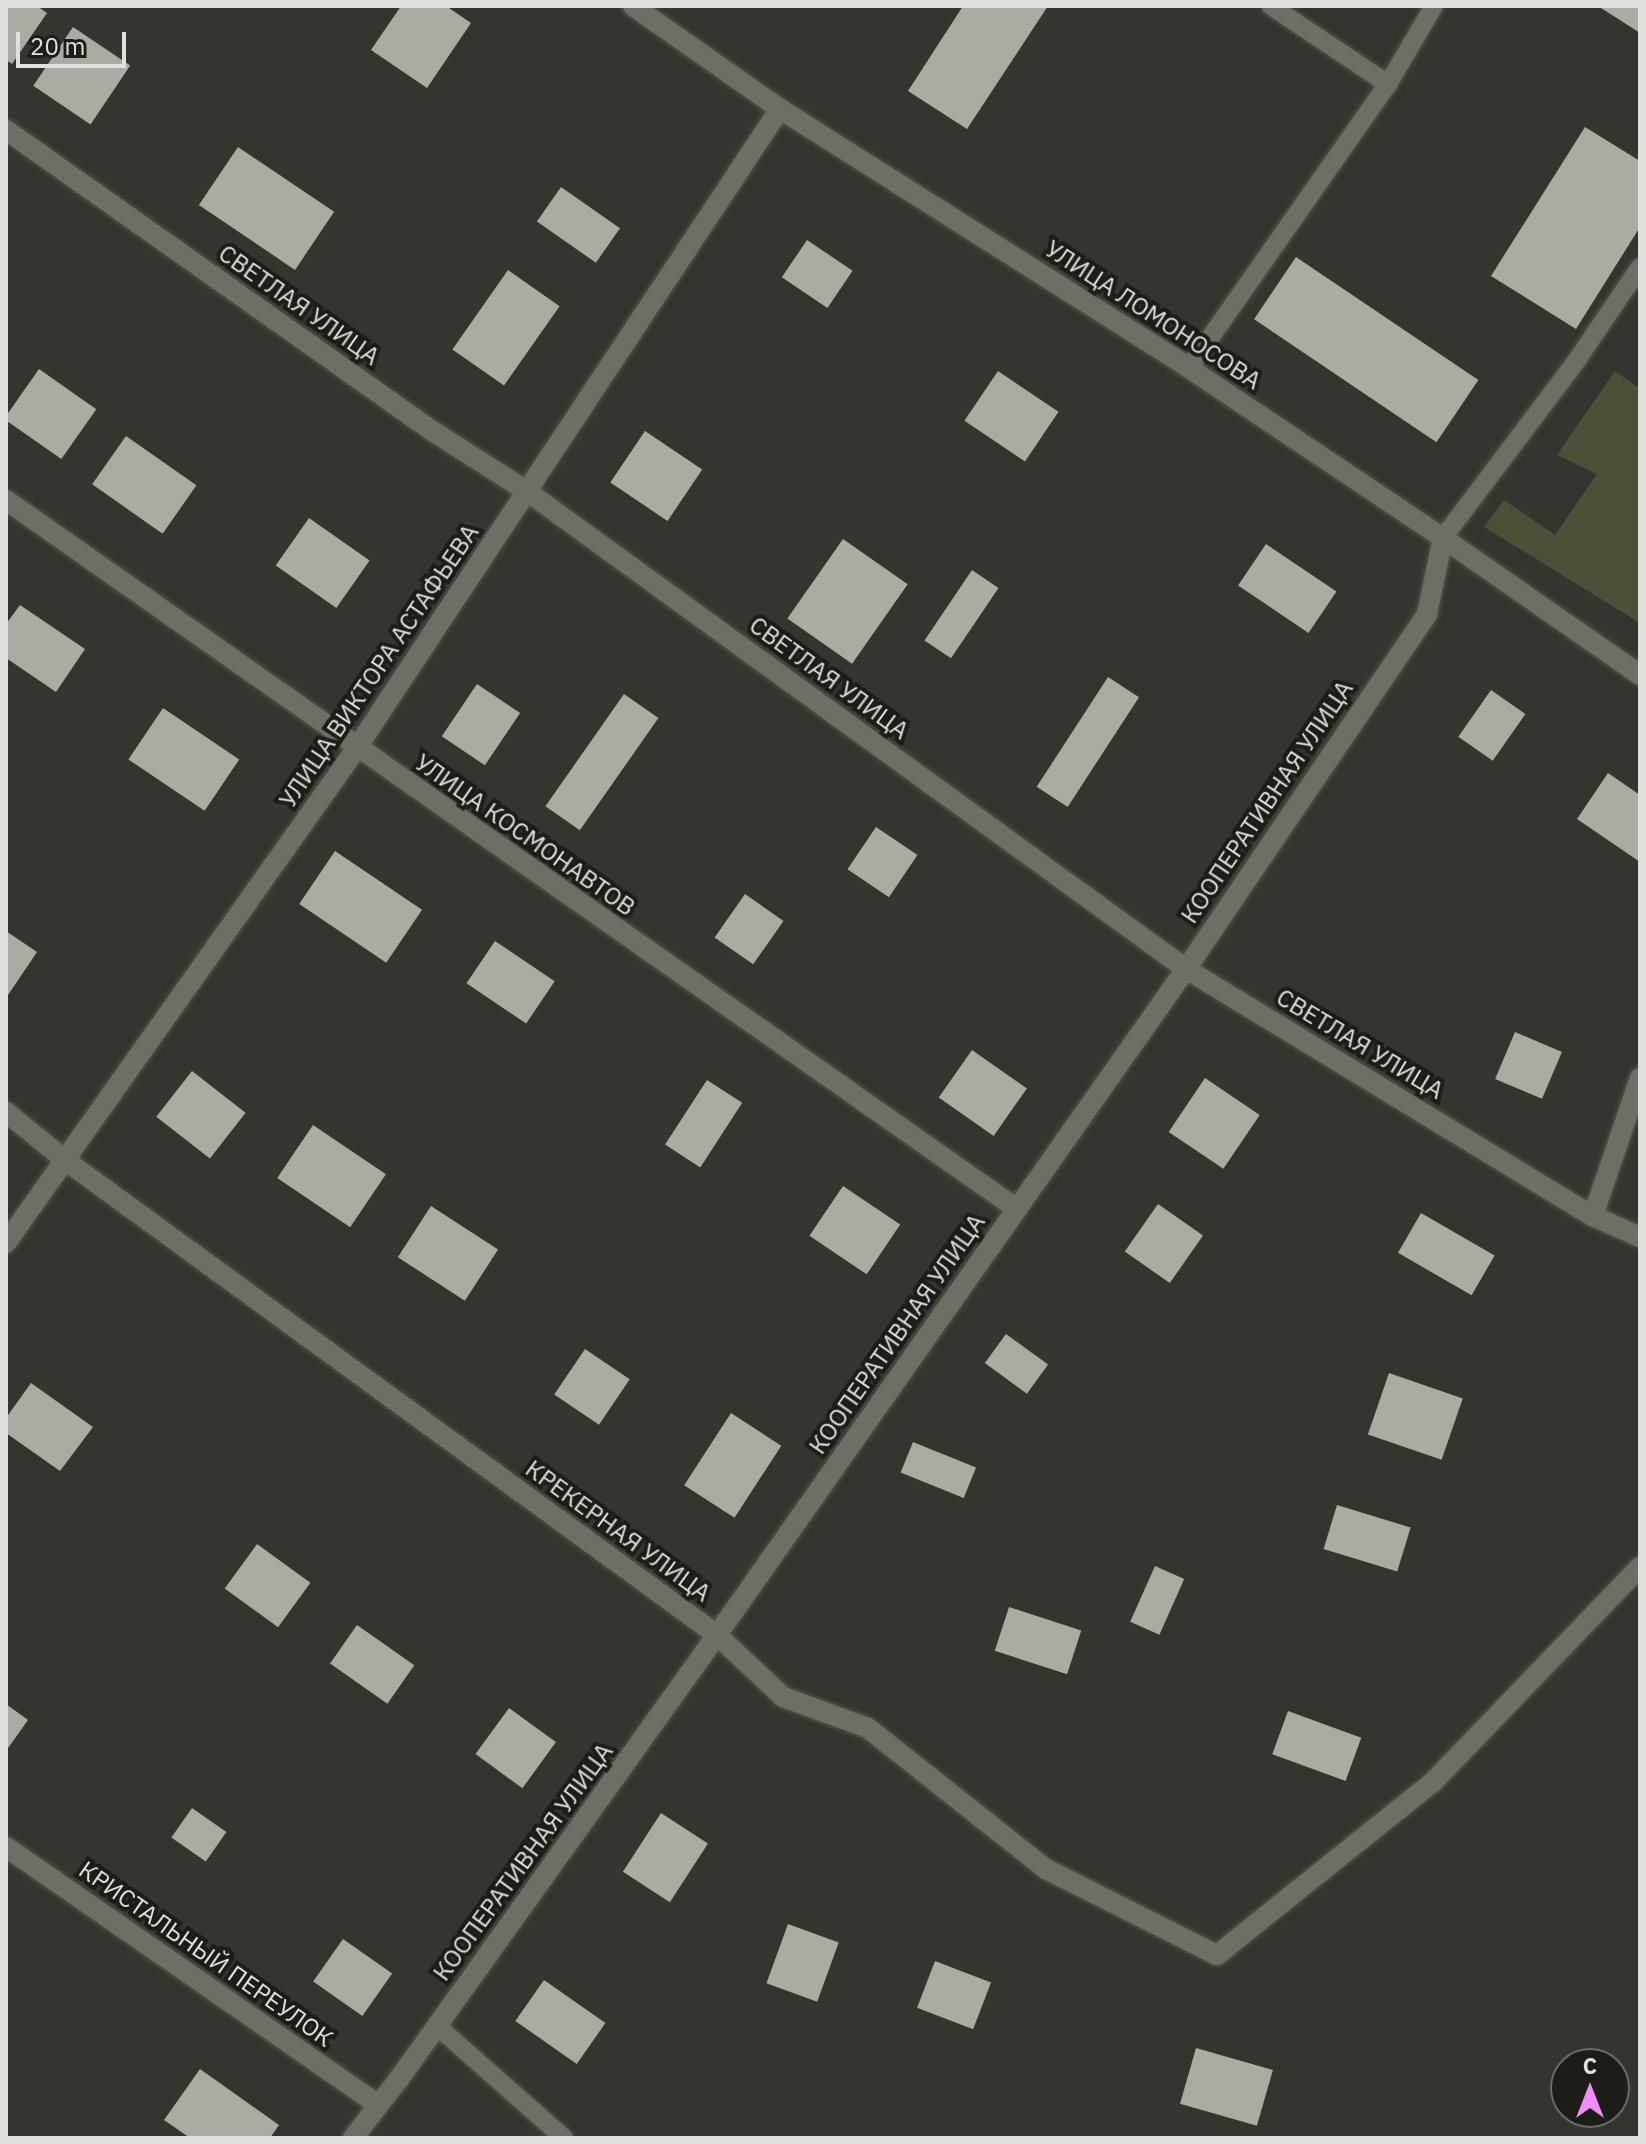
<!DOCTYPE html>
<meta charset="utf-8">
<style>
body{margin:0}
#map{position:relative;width:1646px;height:2144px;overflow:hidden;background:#34352e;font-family:"IBM Plex Sans",sans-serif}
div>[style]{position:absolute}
.green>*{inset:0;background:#4c5039}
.building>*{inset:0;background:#aaaba3;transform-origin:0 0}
.roads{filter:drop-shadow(0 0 2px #53544e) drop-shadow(0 0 2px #53544e)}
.lane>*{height:18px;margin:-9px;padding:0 9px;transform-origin:9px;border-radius:9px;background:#6d6e66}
.street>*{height:20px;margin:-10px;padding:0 10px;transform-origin:10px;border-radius:10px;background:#6d6e66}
span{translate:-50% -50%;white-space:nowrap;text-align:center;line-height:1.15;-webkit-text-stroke:8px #1c1d19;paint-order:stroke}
.street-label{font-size:24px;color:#e0e0dc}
.frame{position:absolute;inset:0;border:8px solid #e0e0dc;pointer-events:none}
.north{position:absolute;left:1550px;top:2048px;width:80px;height:80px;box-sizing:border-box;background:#1c1d19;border:2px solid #6a6b67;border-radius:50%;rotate:0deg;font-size:22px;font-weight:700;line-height:32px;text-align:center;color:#e0e0dc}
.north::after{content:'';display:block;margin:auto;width:28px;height:36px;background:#f18bf5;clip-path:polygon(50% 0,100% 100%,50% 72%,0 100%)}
.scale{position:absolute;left:16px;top:32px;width:110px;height:36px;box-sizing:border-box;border:4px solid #e0e0dc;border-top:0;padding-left:10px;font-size:24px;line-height:28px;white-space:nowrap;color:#e0e0dc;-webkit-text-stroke:6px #1c1d19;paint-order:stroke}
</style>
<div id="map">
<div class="green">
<div style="clip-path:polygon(1615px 371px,1640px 389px,1640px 623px,1484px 527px,1504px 500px,1555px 535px,1597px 474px,1557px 455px)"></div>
</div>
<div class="building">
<div style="clip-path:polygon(6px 6px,37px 6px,47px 13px,12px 64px,6px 60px)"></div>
<div style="clip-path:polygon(401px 6px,446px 6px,471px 23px,427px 88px,371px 50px)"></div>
<div style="clip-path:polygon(963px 6px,1048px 6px,967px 129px,908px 91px)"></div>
<div style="clip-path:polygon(1598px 6px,1640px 6px,1640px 33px)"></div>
<div style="left:73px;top:27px;width:69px;height:71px;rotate:34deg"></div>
<div style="clip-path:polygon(1585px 127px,1640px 161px,1640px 227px,1576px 329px,1491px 276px)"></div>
<div style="left:238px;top:147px;width:116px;height:70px;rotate:34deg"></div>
<div style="left:561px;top:187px;width:72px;height:42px;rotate:35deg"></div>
<div style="left:807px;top:240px;width:55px;height:45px;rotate:34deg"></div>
<div style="left:1296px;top:257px;width:220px;height:75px;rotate:34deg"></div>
<div style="left:508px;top:270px;width:63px;height:97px;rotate:35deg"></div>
<div style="left:39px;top:369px;width:70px;height:61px;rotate:35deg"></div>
<div style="left:998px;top:371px;width:73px;height:60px;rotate:34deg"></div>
<div style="left:645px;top:431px;width:69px;height:62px;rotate:34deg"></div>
<div style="left:126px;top:436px;width:86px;height:59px;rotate:35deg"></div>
<div style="left:309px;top:518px;width:74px;height:58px;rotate:35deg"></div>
<div style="left:843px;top:539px;width:79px;height:97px;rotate:35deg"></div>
<div style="left:1266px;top:544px;width:85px;height:50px;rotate:34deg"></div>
<div style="left:972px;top:570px;width:32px;height:85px;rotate:34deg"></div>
<div style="clip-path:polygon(20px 605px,85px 649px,56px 692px,6px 658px,6px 624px)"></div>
<div style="left:1108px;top:677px;width:37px;height:131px;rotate:33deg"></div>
<div style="left:477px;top:684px;width:52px;height:63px;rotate:34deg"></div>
<div style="left:1491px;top:690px;width:42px;height:57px;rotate:35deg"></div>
<div style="left:624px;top:694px;width:42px;height:137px;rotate:35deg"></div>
<div style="left:163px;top:708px;width:92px;height:62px;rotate:34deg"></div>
<div style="clip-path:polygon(1608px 773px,1640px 795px,1640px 862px,1577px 819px)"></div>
<div style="left:876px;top:827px;width:50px;height:51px;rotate:34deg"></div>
<div style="left:335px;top:851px;width:105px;height:64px;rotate:34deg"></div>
<div style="left:745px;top:894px;width:47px;height:53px;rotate:35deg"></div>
<div style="clip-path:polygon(6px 931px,37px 952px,6px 998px)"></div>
<div style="left:495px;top:941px;width:72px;height:51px;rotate:34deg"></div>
<div style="left:1515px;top:1032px;width:51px;height:51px;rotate:23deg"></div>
<div style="left:972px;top:1050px;width:67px;height:58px;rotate:35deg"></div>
<div style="left:192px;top:1071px;width:68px;height:58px;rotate:38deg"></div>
<div style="left:1205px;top:1078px;width:66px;height:65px;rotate:34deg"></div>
<div style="left:707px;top:1080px;width:42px;height:77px;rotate:33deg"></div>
<div style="left:313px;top:1125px;width:88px;height:64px;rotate:34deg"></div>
<div style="left:843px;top:1186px;width:69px;height:60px;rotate:34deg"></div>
<div style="left:1158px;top:1204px;width:55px;height:58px;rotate:35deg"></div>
<div style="left:431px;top:1206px;width:80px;height:61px;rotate:33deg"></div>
<div style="left:1421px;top:1213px;width:85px;height:46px;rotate:30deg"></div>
<div style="left:1006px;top:1334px;width:52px;height:36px;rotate:36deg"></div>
<div style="left:585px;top:1349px;width:54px;height:55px;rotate:34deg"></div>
<div style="left:1389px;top:1373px;width:78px;height:65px;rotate:19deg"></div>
<div style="clip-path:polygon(31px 1383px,93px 1427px,60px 1471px,6px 1433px,6px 1418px)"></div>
<div style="left:731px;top:1413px;width:60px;height:86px;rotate:33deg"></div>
<div style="left:913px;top:1442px;width:68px;height:33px;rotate:22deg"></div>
<div style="left:1337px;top:1505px;width:77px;height:46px;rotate:17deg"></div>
<div style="left:257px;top:1544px;width:66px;height:55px;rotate:36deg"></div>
<div style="left:1155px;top:1566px;width:32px;height:61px;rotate:24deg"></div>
<div style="left:1009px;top:1607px;width:76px;height:46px;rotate:18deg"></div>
<div style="left:357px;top:1625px;width:70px;height:47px;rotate:35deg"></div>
<div style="clip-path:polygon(6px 1704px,28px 1720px,6px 1751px)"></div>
<div style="left:509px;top:1708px;width:58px;height:57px;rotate:36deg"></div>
<div style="left:1288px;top:1711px;width:78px;height:46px;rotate:20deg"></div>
<div style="left:192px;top:1808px;width:42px;height:36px;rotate:35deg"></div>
<div style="left:661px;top:1813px;width:56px;height:70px;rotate:33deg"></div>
<div style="left:788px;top:1924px;width:54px;height:63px;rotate:20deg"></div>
<div style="left:343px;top:1939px;width:60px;height:52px;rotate:35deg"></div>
<div style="left:935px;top:1961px;width:60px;height:50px;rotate:21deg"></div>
<div style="left:544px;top:1980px;width:75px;height:50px;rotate:35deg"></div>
<div style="left:1196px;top:2048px;width:80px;height:58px;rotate:16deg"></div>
<div style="clip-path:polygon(200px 2069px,279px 2125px,270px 2138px,190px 2138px,164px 2120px)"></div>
</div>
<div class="roads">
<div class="lane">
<div style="left:1271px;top:6px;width:141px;rotate:33.7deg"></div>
<div style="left:1189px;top:368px;width:347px;rotate:-55deg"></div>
<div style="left:1388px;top:84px;width:91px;rotate:-59.5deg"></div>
<div style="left:1443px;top:538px;width:223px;rotate:-53deg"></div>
<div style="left:1577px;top:360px;width:112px;rotate:-55.9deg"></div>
<div style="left:437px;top:2026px;width:169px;rotate:41.4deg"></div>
</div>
<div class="street">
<div style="left:633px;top:6px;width:179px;rotate:35deg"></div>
<div style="left:780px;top:109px;width:484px;rotate:32.3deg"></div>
<div style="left:1189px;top:368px;width:306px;rotate:33.8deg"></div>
<div style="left:1443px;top:538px;width:240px;rotate:34.8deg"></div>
<div style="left:6px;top:130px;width:520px;rotate:35.22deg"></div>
<div style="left:431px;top:430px;width:115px;rotate:32.6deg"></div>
<div style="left:528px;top:492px;width:813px;rotate:35.94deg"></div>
<div style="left:1186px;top:969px;width:476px;rotate:31.3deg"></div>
<div style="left:1593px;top:1216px;width:51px;rotate:24.1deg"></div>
<div style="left:6px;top:500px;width:1235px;rotate:35.04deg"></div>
<div style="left:6px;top:1112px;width:76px;rotate:39.1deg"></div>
<div style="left:65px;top:1160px;width:807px;rotate:36.07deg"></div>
<div style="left:717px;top:1635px;width:91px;rotate:43.2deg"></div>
<div style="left:783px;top:1697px;width:90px;rotate:20deg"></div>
<div style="left:868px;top:1728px;width:227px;rotate:38.4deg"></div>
<div style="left:1046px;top:1869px;width:191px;rotate:26.7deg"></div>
<div style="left:1217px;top:1955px;width:275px;rotate:-38.7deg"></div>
<div style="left:1432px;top:1783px;width:300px;rotate:-46.1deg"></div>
<div style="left:1593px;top:1216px;width:146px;rotate:-71.2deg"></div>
<div style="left:6px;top:1243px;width:605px;rotate:-54.68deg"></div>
<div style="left:356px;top:749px;width:768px;rotate:-56.48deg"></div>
<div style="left:6px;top:1847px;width:451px;rotate:34.7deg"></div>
<div style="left:353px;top:2138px;width:75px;rotate:-52.1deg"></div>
<div style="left:399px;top:2079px;width:546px;rotate:-54.39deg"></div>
<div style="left:717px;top:1635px;width:815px;rotate:-54.85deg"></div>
<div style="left:1186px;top:969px;width:429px;rotate:-55.8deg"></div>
<div style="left:1427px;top:614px;width:78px;rotate:-78.1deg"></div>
</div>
</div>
<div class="street-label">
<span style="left:299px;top:305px;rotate:35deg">СВЕТЛАЯ УЛИЦА</span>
<span style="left:1153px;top:315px;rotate:33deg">УЛИЦА ЛОМОНОСОВА</span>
<span style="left:379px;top:666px;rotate:-56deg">УЛИЦА ВИКТОРА АСТАФЬЕВА</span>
<span style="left:829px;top:678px;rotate:36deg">СВЕТЛАЯ УЛИЦА</span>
<span style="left:1267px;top:802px;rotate:-56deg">КООПЕРАТИВНАЯ УЛИЦА</span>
<span style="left:525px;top:835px;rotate:35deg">УЛИЦА КОСМОНАВТОВ</span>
<span style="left:1360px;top:1044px;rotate:31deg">СВЕТЛАЯ УЛИЦА</span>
<span style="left:897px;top:1334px;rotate:-55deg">КООПЕРАТИВНАЯ УЛИЦА</span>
<span style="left:618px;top:1531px;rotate:36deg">КРЕКЕРНАЯ УЛИЦА</span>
<span style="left:523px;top:1862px;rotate:-54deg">КООПЕРАТИВНАЯ УЛИЦА</span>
<span style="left:206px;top:1954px;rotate:35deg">КРИСТАЛЬНЫЙ ПЕРЕУЛОК</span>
</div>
<div class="frame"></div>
<div class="north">С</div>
<div class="scale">20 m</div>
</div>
